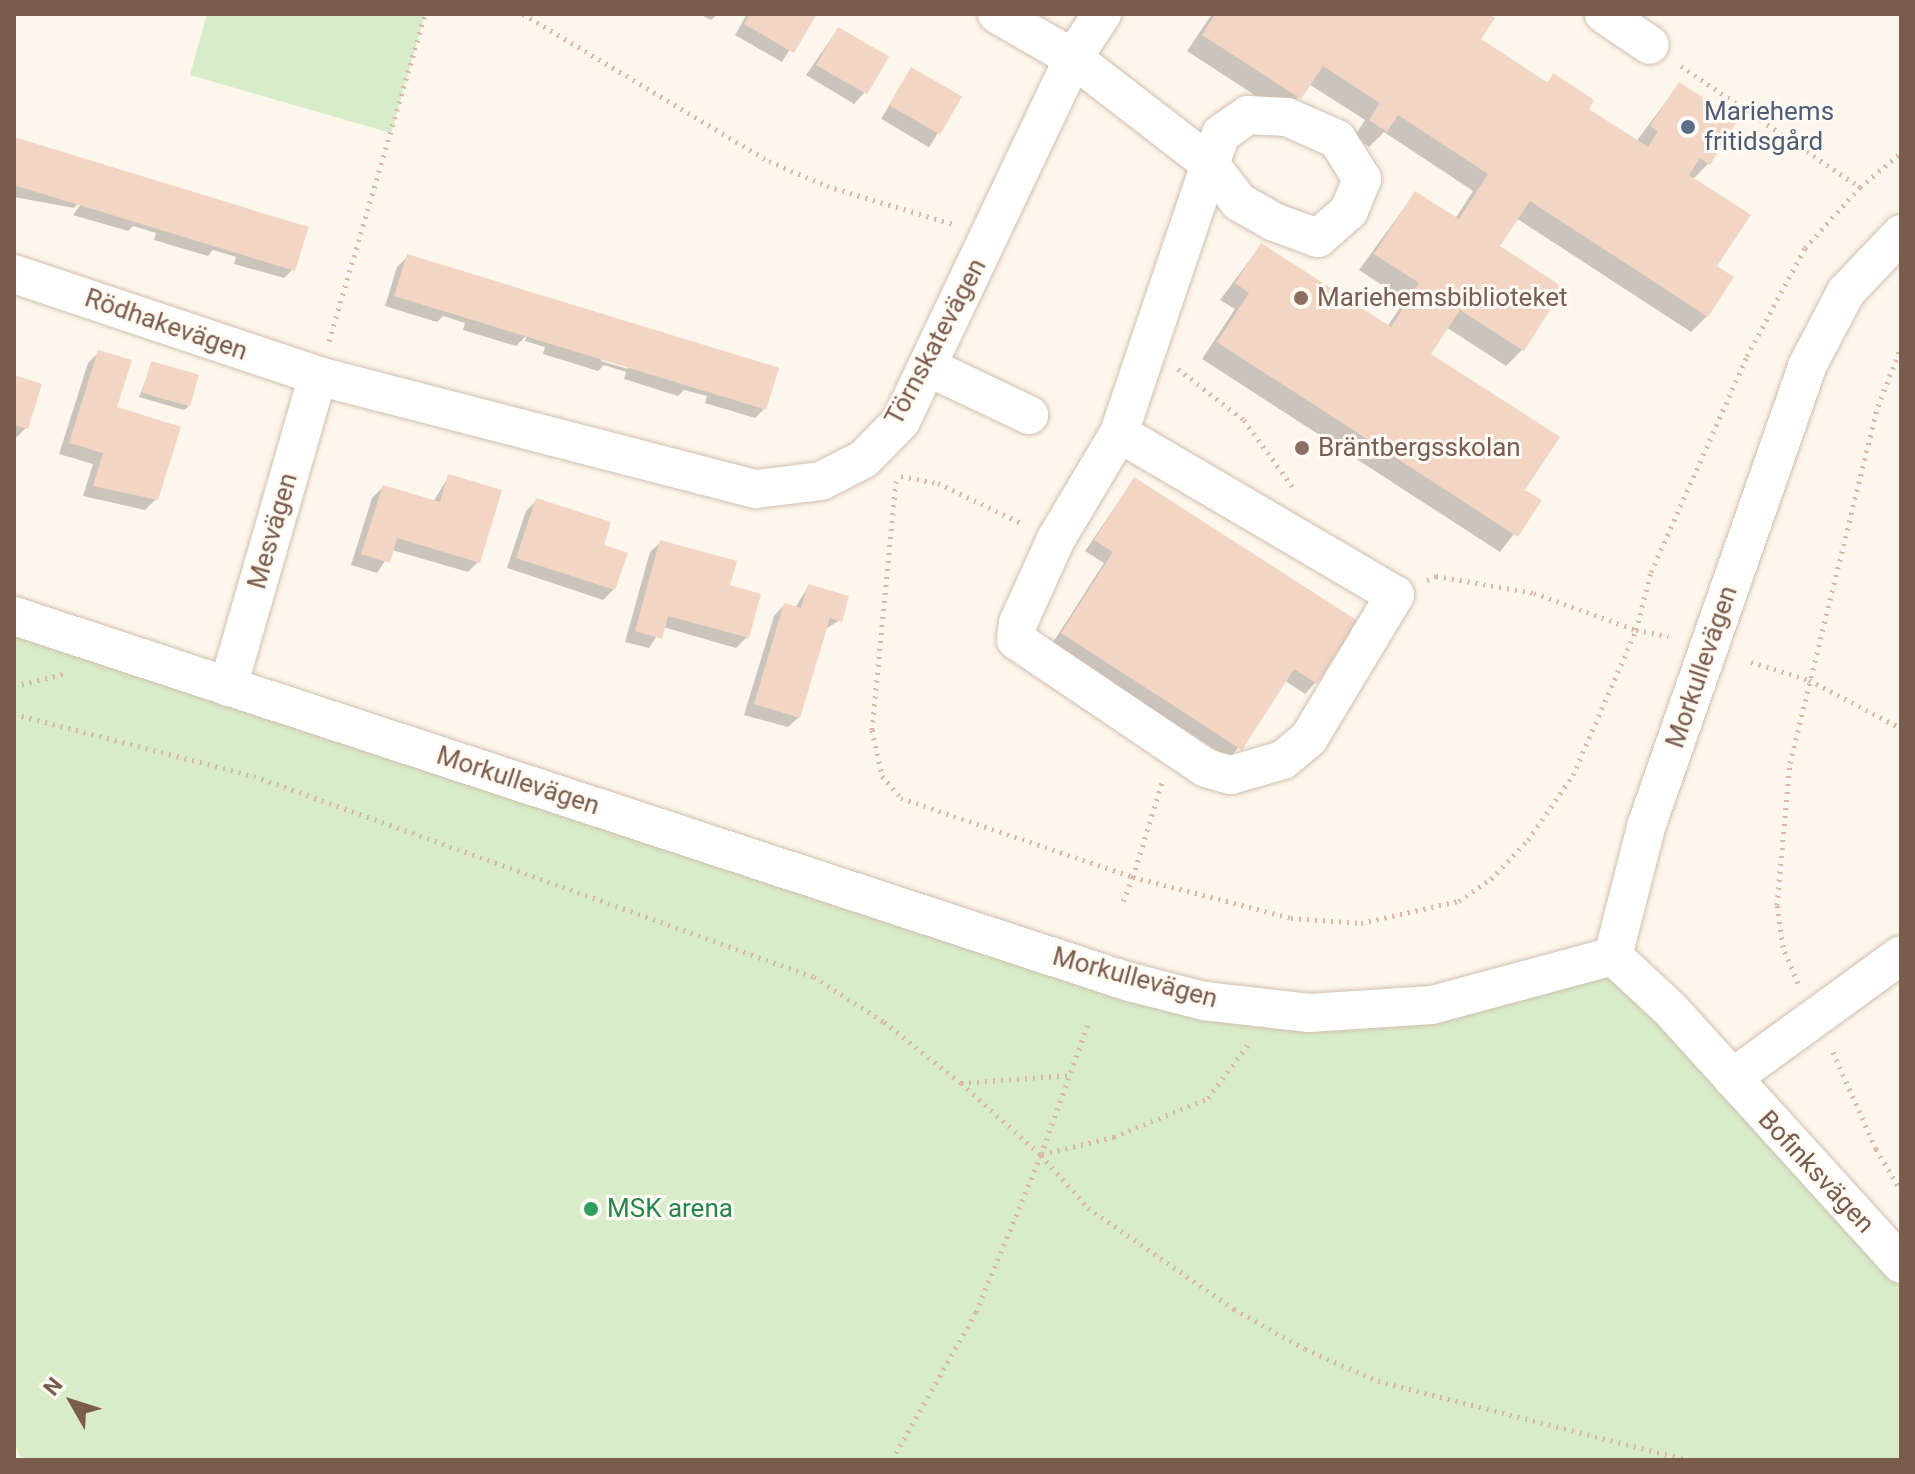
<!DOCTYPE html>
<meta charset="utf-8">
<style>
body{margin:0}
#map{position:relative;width:1915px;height:1474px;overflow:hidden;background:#fdf6ec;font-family:Roboto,sans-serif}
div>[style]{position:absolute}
.green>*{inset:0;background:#d8ecc9}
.shadow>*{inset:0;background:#0003;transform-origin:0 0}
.building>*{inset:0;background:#f3d5c3;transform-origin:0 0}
.path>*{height:5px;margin-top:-2.5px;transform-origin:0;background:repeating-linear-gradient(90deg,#d9b8a5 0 2px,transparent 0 8px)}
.roads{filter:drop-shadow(0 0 2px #d1beb0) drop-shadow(0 0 2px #d1beb0)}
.minor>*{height:38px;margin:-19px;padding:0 19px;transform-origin:19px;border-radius:19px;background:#fff}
.dots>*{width:22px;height:22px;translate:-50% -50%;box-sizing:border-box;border:4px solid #fffaf3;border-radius:50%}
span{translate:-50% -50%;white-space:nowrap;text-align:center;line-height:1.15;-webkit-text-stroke:6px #fffaf3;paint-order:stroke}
.service-label{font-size:26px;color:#4e5e75}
.left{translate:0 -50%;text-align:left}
.education-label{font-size:26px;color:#785e54}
.street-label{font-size:26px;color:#7a5c4d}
.leisure-label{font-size:26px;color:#27864d}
.frame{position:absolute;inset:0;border:16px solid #7a5c4d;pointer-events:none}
.north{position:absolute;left:32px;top:1362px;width:80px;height:80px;-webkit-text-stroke:6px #fffaf3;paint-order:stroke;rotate:309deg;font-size:22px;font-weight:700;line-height:32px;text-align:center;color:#7a5c4d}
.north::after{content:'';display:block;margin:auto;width:28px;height:36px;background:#7a5c4d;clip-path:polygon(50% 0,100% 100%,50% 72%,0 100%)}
</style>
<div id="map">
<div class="green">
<div style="clip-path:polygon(207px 14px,425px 14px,391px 133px,190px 75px)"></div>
<div style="clip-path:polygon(14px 616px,802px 873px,1309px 1013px,1613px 956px,1901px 1264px,1901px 1460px,22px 1460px,14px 1444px)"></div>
</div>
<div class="shadow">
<div style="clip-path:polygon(699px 14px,718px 14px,711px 20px)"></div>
<div style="clip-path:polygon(747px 14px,812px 14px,782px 62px,735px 35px)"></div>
<div style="clip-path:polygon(1212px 14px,1484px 14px,1478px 40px,1546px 84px,1553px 76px,1586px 110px,1636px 142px,1679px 84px,1708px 164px,1693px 179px,1714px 267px,1707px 316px,1691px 332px,1516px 218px,1497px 247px,1562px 289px,1522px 350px,1506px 366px,1446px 327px,1429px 354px,1523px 491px,1539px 501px,1500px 552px,1202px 359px,1235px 309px,1220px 300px,1261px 245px,1387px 327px,1405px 300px,1359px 270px,1415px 193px,1455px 219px,1473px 191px,1384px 132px,1369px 147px,1354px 137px,1365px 120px,1309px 84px,1284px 114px,1187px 51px)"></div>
<div style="clip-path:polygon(838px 29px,864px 93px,854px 104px,806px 75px)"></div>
<div style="left:911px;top:69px;width:56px;height:58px;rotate:31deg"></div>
<div style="clip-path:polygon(14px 140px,295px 267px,284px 278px,234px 264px,236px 257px,213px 250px,208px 256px,154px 240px,156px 233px,133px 226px,128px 231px,73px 215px,87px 195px,74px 208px,14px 197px)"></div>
<div style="clip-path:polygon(evenodd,408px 256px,766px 407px,755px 418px,705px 403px,707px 396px,684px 390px,678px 396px,624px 379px,626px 372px,604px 365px,598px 371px,543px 354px,545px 347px,525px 341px,527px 335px,516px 346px,463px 330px,465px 323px,443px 316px,437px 322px,385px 306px,397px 267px,408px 256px,602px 357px,628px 365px,628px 369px,601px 361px,602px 357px)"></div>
<div style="clip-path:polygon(99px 352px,115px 408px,156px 499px,145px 510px,83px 496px,93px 464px,59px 454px,88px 363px)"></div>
<div style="clip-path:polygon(152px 364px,189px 406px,184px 410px,139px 397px)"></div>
<div style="clip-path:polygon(14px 377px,39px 385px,26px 428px,15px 439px)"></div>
<div style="clip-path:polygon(449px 476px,478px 562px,468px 572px,392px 550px,377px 573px,351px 565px,372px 498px,383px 487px,433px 502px)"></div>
<div style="clip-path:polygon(1134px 479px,1315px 683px,1305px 694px,1284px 680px,1230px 759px,1052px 644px,1104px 563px,1085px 551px)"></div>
<div style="clip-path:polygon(537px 500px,602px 546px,614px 589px,603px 600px,507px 568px,526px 511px)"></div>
<div style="clip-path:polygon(661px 542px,727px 587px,747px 637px,736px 648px,663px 627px,649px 648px,625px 642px,650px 552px)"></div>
<div style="clip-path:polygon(808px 587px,840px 620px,824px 630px,799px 717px,788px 727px,744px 715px,774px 616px,784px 605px,795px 608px)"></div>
</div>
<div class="building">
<div style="clip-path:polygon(750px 14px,817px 14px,794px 53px,744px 24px)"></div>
<div style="clip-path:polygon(1215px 14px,1488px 14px,1495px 18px,1481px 39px,1548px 83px,1553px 73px,1594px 100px,1589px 109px,1648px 147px,1658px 131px,1650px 126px,1679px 82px,1738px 120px,1710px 165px,1700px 158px,1689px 175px,1751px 215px,1717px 266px,1734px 277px,1708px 317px,1530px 201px,1500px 246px,1564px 288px,1524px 351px,1460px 310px,1431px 354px,1560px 437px,1525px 490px,1542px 500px,1518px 537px,1217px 342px,1249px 293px,1235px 283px,1261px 243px,1391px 327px,1419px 283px,1374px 254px,1415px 191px,1459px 219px,1488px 174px,1398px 115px,1387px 132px,1369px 120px,1380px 103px,1323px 66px,1301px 99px,1202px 35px)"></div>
<div style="left:838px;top:27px;width:59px;height:44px;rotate:30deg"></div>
<div style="left:911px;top:67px;width:59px;height:44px;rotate:30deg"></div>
<div style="left:14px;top:137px;width:308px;height:46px;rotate:17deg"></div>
<div style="left:407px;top:254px;width:389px;height:44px;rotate:17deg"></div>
<div style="clip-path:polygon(98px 350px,132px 360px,117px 407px,181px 427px,158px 500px,93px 486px,103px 453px,69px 443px)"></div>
<div style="left:151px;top:361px;width:50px;height:33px;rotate:16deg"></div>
<div style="clip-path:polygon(14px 375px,42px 384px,28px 429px,14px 425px)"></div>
<div style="clip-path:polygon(448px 474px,502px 490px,480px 563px,397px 538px,390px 563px,361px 554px,383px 485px,440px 502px)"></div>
<div style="clip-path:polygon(1134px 477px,1358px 621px,1317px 684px,1294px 669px,1242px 750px,1061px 633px,1113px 552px,1094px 540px)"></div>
<div style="clip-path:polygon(536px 498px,611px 522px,604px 545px,628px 553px,615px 590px,516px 558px)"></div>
<div style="clip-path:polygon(660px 540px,737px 561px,730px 585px,761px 594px,749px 638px,668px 616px,662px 639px,635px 631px)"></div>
<div style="clip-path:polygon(808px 584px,849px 596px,842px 622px,830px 618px,800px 718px,754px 704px,784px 603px,801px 608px)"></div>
</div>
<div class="path">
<div style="left:523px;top:14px;width:287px;rotate:30.9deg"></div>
<div style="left:769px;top:161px;width:63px;rotate:23.3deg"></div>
<div style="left:827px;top:186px;width:132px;rotate:16.8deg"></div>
<div style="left:1681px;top:66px;width:216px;rotate:34.1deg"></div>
<div style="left:329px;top:341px;width:341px;rotate:-73.6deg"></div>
<div style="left:1178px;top:369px;width:83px;rotate:37.7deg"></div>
<div style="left:1244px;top:420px;width:87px;rotate:53.9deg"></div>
<div style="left:901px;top:476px;width:38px;rotate:11deg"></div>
<div style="left:938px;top:483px;width:92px;rotate:25.7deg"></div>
<div style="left:896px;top:481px;width:250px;rotate:95.5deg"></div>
<div style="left:872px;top:730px;width:47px;rotate:77.7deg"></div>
<div style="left:882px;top:776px;width:29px;rotate:49deg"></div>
<div style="left:901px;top:798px;width:245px;rotate:18.8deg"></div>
<div style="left:1133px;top:877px;width:99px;rotate:-73deg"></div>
<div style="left:1427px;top:580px;width:10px;rotate:-24deg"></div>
<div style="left:1436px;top:576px;width:99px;rotate:9.8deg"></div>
<div style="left:1534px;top:593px;width:109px;rotate:19.9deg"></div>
<div style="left:1636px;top:630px;width:33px;rotate:11deg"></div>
<div style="left:1751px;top:662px;width:61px;rotate:17.2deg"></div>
<div style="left:1809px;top:680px;width:104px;rotate:27.6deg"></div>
<div style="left:14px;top:686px;width:55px;rotate:-13.8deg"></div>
<div style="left:14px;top:714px;width:248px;rotate:14.5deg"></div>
<div style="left:254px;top:776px;width:595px;rotate:19.74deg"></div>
<div style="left:814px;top:977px;width:83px;rotate:32.7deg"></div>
<div style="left:884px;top:1022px;width:98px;rotate:38.4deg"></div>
<div style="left:961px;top:1083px;width:108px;rotate:42deg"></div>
<div style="left:1041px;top:1155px;width:71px;rotate:48.4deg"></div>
<div style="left:1088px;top:1208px;width:178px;rotate:34.7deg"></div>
<div style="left:1234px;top:1309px;width:81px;rotate:29.4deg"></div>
<div style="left:1305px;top:1349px;width:80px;rotate:23.7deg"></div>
<div style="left:1378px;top:1381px;width:320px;rotate:14.3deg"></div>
<div style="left:1123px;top:901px;width:26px;rotate:-67deg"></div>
<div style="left:1133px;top:877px;width:163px;rotate:14.5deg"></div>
<div style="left:1291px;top:918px;width:70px;rotate:4.1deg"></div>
<div style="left:1361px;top:923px;width:100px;rotate:-12.7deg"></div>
<div style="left:1459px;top:901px;width:39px;rotate:-35deg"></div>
<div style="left:1491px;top:879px;width:54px;rotate:-46.5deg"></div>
<div style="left:1528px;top:840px;width:79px;rotate:-55.3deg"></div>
<div style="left:1573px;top:775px;width:158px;rotate:-66.5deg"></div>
<div style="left:1636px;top:630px;width:60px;rotate:-75.5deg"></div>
<div style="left:1651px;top:572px;width:236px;rotate:-66deg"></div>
<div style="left:1747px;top:356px;width:123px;rotate:-61.8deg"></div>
<div style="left:1805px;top:248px;width:82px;rotate:-48deg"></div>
<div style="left:1860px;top:187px;width:53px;rotate:-39.7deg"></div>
<div style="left:1798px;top:983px;width:39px;rotate:-113deg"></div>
<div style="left:1783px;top:947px;width:42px;rotate:-98.1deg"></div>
<div style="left:1777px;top:905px;width:143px;rotate:-84.8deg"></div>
<div style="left:1790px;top:763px;width:368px;rotate:-76.2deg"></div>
<div style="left:1878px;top:406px;width:63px;rotate:-68.7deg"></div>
<div style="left:1833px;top:1052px;width:106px;rotate:66.1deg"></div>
<div style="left:1876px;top:1149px;width:49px;rotate:59.2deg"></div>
<div style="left:961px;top:1083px;width:110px;rotate:-4.2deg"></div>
<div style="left:1042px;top:1154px;width:74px;rotate:-13.3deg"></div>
<div style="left:1114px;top:1137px;width:102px;rotate:-22.5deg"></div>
<div style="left:1208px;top:1098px;width:70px;rotate:-53.1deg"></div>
<div style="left:892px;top:1460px;width:170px;rotate:-60.4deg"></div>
<div style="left:976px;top:1312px;width:170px;rotate:-67.5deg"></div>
<div style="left:1041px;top:1155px;width:142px;rotate:-70.3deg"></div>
</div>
<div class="roads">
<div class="minor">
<div style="left:997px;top:14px;width:88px;rotate:30.1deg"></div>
<div style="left:1073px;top:58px;width:173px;rotate:37.7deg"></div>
<div style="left:1210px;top:164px;width:48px;rotate:52.7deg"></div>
<div style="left:1239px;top:202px;width:40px;rotate:29.7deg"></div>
<div style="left:1274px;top:222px;width:47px;rotate:20deg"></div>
<div style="left:1318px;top:238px;width:41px;rotate:-41.1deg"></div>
<div style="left:1349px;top:211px;width:35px;rotate:-68deg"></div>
<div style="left:1362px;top:179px;width:47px;rotate:-122deg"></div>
<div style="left:1337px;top:139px;width:55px;rotate:-156.3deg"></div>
<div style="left:1287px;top:117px;width:39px;rotate:-177deg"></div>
<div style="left:1248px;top:115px;width:33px;rotate:145deg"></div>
<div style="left:1221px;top:134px;width:32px;rotate:110deg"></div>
<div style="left:1210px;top:164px;width:284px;rotate:108.7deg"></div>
<div style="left:1119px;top:433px;width:123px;rotate:120.7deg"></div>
<div style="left:1056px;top:539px;width:92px;rotate:114.3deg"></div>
<div style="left:1018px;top:623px;width:17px;rotate:97deg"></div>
<div style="left:1016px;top:640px;width:229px;rotate:34deg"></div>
<div style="left:1206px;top:768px;width:26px;rotate:16deg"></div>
<div style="left:1231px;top:775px;width:54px;rotate:-16.1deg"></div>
<div style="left:1283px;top:760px;width:34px;rotate:-40deg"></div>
<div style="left:1309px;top:738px;width:167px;rotate:-59deg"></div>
<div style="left:1395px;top:595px;width:320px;rotate:-149.6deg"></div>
<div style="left:1604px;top:14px;width:55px;rotate:34deg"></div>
<div style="left:14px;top:274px;width:321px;rotate:18.5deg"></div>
<div style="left:318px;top:376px;width:452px;rotate:14.5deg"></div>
<div style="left:756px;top:489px;width:65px;rotate:-7deg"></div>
<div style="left:821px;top:481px;width:48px;rotate:-27.1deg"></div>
<div style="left:864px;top:459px;width:53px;rotate:-45.8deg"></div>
<div style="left:901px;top:421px;width:402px;rotate:-64.6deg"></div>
<div style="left:1073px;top:58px;width:53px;rotate:-56.6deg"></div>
<div style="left:928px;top:367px;width:112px;rotate:25.4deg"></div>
<div style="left:14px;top:616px;width:1170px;rotate:18.17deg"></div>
<div style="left:1126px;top:981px;width:81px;rotate:14.4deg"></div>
<div style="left:1204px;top:1001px;width:106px;rotate:6.5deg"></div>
<div style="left:1309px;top:1013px;width:123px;rotate:-3.7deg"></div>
<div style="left:1432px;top:1005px;width:188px;rotate:-15.1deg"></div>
<div style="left:228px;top:687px;width:324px;rotate:-73.9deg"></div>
<div style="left:1613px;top:956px;width:136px;rotate:-75.6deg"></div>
<div style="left:1647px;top:824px;width:485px;rotate:-70.7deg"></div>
<div style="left:1807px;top:366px;width:84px;rotate:-62.2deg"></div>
<div style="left:1846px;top:292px;width:80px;rotate:-46.5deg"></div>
<div style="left:1613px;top:956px;width:78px;rotate:42.9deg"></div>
<div style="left:1670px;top:1009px;width:344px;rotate:47.8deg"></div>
<div style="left:1732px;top:1078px;width:209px;rotate:-36deg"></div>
</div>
</div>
<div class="dots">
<div style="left:1688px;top:127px;background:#5c6f8a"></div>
<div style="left:1301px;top:298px;background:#8d6e63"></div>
<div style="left:1302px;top:448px;background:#8d6e63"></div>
<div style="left:591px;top:1209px;background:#2e9e5b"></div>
</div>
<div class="service-label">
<span class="left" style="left:1704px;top:127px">Mariehems<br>fritidsgård</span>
</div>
<div class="education-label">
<span class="left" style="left:1317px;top:298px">Mariehemsbiblioteket</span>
<span class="left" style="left:1318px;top:448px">Bräntbergsskolan</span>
</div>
<div class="street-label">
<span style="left:166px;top:325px;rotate:19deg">Rödhakevägen</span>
<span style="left:936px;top:342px;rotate:-62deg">Törnskatevägen</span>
<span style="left:273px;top:531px;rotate:-74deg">Mesvägen</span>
<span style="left:1702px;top:667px;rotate:-71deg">Morkullevägen</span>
<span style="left:518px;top:781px;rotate:18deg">Morkullevägen</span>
<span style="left:1135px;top:978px;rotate:15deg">Morkullevägen</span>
<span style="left:1816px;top:1172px;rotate:47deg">Bofinksvägen</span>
</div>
<div class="leisure-label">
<span class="left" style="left:607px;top:1209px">MSK arena</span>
</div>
<div class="frame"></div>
<div class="north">N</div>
</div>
